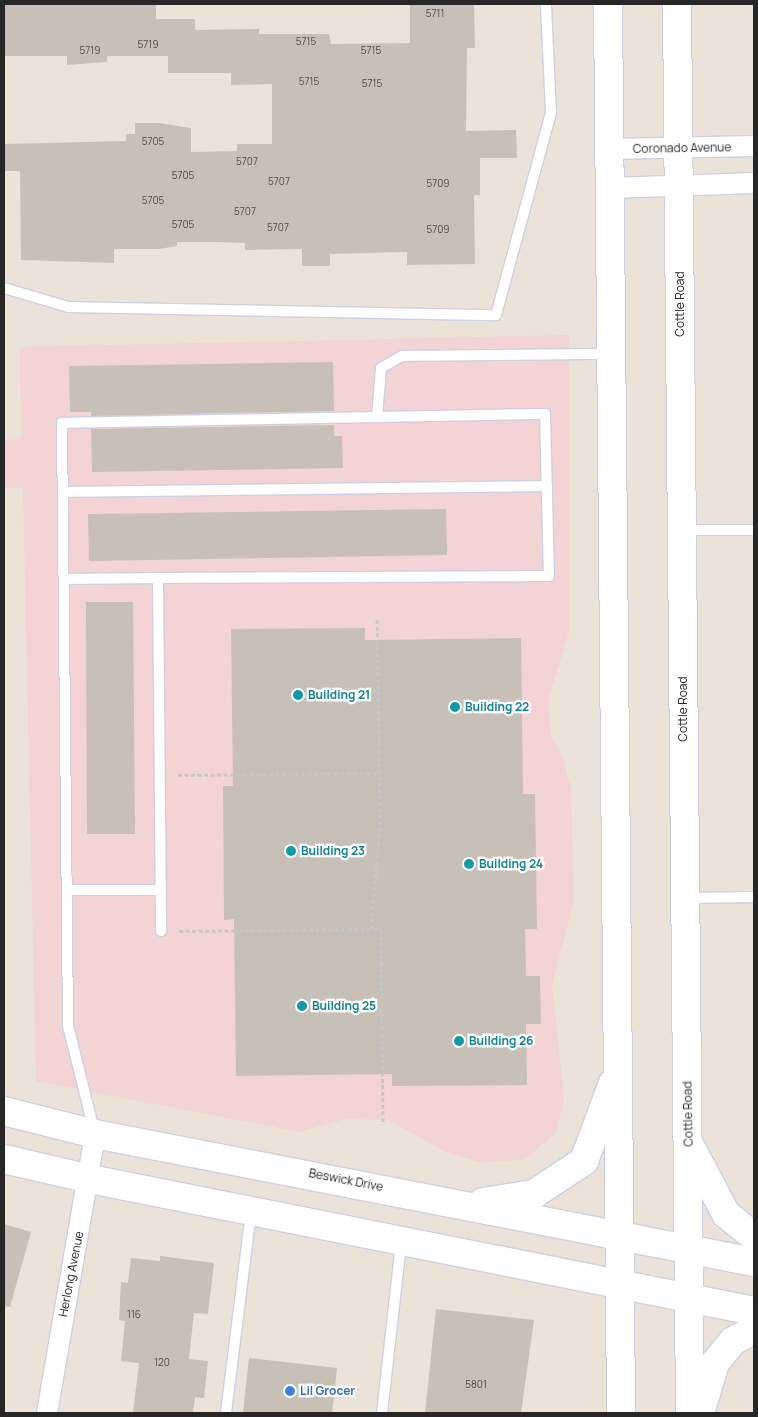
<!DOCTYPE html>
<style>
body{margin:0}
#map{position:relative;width:758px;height:1417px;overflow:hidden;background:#ebe3d7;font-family:Manrope,sans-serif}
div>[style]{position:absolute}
.medical>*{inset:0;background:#f4d3d4}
.building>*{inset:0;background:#c6c0b7}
.path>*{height:3px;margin-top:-1.5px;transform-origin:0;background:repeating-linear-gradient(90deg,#c7c7c7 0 4px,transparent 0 6.5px)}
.roads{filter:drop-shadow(1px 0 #ccd0e2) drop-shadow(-1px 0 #ccd0e2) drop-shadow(0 1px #ccd0e2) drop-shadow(0 -1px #ccd0e2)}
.lane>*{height:10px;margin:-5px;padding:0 5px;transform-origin:5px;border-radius:5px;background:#fff}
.street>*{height:20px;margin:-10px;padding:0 10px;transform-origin:10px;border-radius:10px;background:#fff}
.secondary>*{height:28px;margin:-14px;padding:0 14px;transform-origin:14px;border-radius:14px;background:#fff}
.dots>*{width:14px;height:14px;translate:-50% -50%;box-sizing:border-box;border:2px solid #fff;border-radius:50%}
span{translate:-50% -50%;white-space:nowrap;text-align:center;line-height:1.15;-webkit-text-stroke:4.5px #fff;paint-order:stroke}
.number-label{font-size:10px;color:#4f4d4b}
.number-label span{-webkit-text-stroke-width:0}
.street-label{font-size:12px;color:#272727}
.culture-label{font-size:12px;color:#0d838f;font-weight:700}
.left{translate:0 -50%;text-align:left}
.shop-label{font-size:12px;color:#366cbe;font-weight:700}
.frame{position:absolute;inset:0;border:5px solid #272727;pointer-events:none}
</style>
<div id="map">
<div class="medical">
<i style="clip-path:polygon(569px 335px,569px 632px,549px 697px,550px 734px,563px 758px,571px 790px,574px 901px,552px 985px,564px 1099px,556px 1133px,525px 1159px,482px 1163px,445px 1152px,389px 1120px,345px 1119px,300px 1132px,36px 1081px,23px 488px,4px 488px,4px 440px,21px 439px,20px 347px)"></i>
</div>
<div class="building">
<i style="clip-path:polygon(4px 4px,156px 4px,156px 19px,195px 19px,195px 30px,259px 29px,259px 34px,329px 34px,331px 44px,410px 43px,410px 4px,474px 4px,475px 48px,467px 48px,466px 131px,516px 130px,517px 158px,480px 158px,480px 195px,474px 195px,475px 264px,407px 265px,407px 252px,330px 254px,330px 266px,302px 266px,302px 249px,245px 250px,245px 243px,217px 242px,177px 242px,177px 246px,159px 249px,114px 249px,114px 263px,21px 260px,20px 171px,4px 171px,4px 144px,126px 141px,126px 134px,135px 134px,135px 123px,159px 123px,191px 128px,191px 152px,237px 151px,237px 144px,272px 144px,272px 84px,231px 85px,231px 73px,168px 73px,168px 56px,107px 56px,107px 62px,67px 65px,67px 56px,4px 56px)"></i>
<i style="clip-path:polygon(333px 362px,334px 411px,91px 416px,91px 412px,70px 412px,69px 366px)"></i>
<i style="clip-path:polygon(334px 425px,334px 436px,342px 436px,343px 468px,92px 472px,91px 429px)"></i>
<i style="clip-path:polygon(446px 509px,447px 555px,89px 561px,88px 514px)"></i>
<i style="clip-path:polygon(86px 602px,133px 602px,135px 834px,87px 834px)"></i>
<i style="clip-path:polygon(365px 628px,365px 640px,521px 638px,523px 794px,535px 794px,537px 929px,525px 929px,526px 976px,540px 976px,541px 1024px,526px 1024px,527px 1085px,392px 1086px,392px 1074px,236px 1076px,234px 919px,224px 920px,223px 786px,233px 786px,231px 629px)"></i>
<i style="clip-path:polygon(4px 1224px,31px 1232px,10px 1307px,4px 1306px)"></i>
<i style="clip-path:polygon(160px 1256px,214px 1263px,208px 1314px,194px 1313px,189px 1359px,208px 1361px,204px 1398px,195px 1397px,193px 1413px,133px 1413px,139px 1363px,121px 1361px,125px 1321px,119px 1320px,121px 1282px,128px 1283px,131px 1258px,160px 1261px)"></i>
<i style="clip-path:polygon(436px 1309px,534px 1320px,521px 1413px,425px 1413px)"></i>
<i style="clip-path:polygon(249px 1358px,337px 1368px,332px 1413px,243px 1413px)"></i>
</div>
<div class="path">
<i style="left:178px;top:775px;width:201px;rotate:-0.6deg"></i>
<i style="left:371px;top:929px;width:104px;rotate:-85.1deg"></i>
<i style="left:380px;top:825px;width:206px;rotate:-90.8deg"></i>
<i style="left:179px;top:931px;width:202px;rotate:-0.6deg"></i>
<i style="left:381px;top:929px;width:195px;rotate:89.4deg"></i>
</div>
<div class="roads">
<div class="lane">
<i style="left:4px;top:288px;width:67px;rotate:16.5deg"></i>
<i style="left:68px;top:307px;width:428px;rotate:1.1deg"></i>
<i style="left:496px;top:315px;width:210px;rotate:-74.8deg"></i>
<i style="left:551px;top:112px;width:108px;rotate:-92.7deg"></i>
<i style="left:377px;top:417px;width:49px;rotate:-85.3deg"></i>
<i style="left:381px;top:368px;width:24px;rotate:-30deg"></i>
<i style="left:402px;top:356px;width:207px;rotate:-0.6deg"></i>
<i style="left:63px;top:492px;width:484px;rotate:-0.7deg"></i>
<i style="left:683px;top:530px;width:71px"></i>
<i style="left:64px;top:579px;width:94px;rotate:-0.6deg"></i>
<i style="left:67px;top:890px;width:94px"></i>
<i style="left:685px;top:898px;width:69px;rotate:-0.8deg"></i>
<i style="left:94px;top:1130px;width:107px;rotate:-104deg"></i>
<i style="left:68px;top:1026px;width:603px;rotate:-90.57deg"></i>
<i style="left:62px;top:423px;width:483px;rotate:-1.1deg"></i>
<i style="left:545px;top:414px;width:162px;rotate:88.6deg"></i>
<i style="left:549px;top:576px;width:391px;rotate:179.7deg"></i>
<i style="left:158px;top:578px;width:353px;rotate:89.5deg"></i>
<i style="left:226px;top:1413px;width:203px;rotate:-82.9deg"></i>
<i style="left:382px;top:1413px;width:171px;rotate:-83.6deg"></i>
</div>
<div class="street">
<i style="left:610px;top:149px;width:144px;rotate:-1.2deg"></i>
<i style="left:610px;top:188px;width:144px;rotate:-2deg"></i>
<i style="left:47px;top:1413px;width:283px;rotate:-80.2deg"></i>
</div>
<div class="secondary">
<i style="left:608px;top:4px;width:1409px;rotate:89.47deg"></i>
<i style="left:677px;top:4px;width:1409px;rotate:89.47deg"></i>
<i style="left:4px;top:1111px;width:94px;rotate:14.2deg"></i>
<i style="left:95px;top:1134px;width:671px;rotate:10.99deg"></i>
<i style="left:689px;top:1144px;width:79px;rotate:62.1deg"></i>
<i style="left:726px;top:1214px;width:36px;rotate:39deg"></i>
<i style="left:4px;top:1159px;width:88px;rotate:13.1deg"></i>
<i style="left:90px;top:1179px;width:677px;rotate:11.24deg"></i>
<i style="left:483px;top:1202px;width:52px;rotate:-8.9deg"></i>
<i style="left:534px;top:1194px;width:60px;rotate:-33.4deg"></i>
<i style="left:584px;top:1161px;width:83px;rotate:-69.6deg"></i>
<i style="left:700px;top:1413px;width:52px;rotate:-73.3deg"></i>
<i style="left:715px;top:1363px;width:28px;rotate:-51deg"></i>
<i style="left:733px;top:1341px;width:24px;rotate:-28deg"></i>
</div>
</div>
<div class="dots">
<i style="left:298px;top:695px;background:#0f9aa8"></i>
<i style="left:455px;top:707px;background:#0f9aa8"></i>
<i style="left:291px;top:851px;background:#0f9aa8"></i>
<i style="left:469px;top:864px;background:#0f9aa8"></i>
<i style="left:302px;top:1006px;background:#0f9aa8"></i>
<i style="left:459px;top:1041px;background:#0f9aa8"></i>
<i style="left:290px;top:1391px;background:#3f7fe0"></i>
</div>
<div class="number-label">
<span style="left:435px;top:14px">5711</span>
<span style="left:306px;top:42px">5715</span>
<span style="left:148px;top:45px">5719</span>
<span style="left:90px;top:51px">5719</span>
<span style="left:371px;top:51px">5715</span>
<span style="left:309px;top:82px">5715</span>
<span style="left:372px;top:84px">5715</span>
<span style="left:153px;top:142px">5705</span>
<span style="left:247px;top:162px">5707</span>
<span style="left:183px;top:176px">5705</span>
<span style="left:279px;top:182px">5707</span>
<span style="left:438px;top:184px">5709</span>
<span style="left:153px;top:201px">5705</span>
<span style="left:245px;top:212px">5707</span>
<span style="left:183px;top:225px">5705</span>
<span style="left:278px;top:228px">5707</span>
<span style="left:438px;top:230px">5709</span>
<span style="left:134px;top:1315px">116</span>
<span style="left:162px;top:1363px">120</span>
<span style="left:476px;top:1385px">5801</span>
</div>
<div class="street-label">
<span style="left:682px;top:148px;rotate:-1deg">Coronado Avenue</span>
<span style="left:680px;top:304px;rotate:-90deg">Cottle Road</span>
<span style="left:683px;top:709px;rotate:-90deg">Cottle Road</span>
<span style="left:688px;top:1114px;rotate:-91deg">Cottle Road</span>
<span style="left:346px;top:1180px;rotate:11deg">Beswick Drive</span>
<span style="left:71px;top:1274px;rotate:-79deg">Herlong Avenue</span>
</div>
<div class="culture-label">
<span class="left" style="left:308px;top:695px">Building 21</span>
<span class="left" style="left:465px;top:707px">Building 22</span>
<span class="left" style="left:301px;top:851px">Building 23</span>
<span class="left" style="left:479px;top:864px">Building 24</span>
<span class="left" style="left:312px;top:1006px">Building 25</span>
<span class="left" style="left:469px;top:1041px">Building 26</span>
</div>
<div class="shop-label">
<span class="left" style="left:300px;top:1391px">Lil Grocer</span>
</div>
<div class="frame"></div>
</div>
